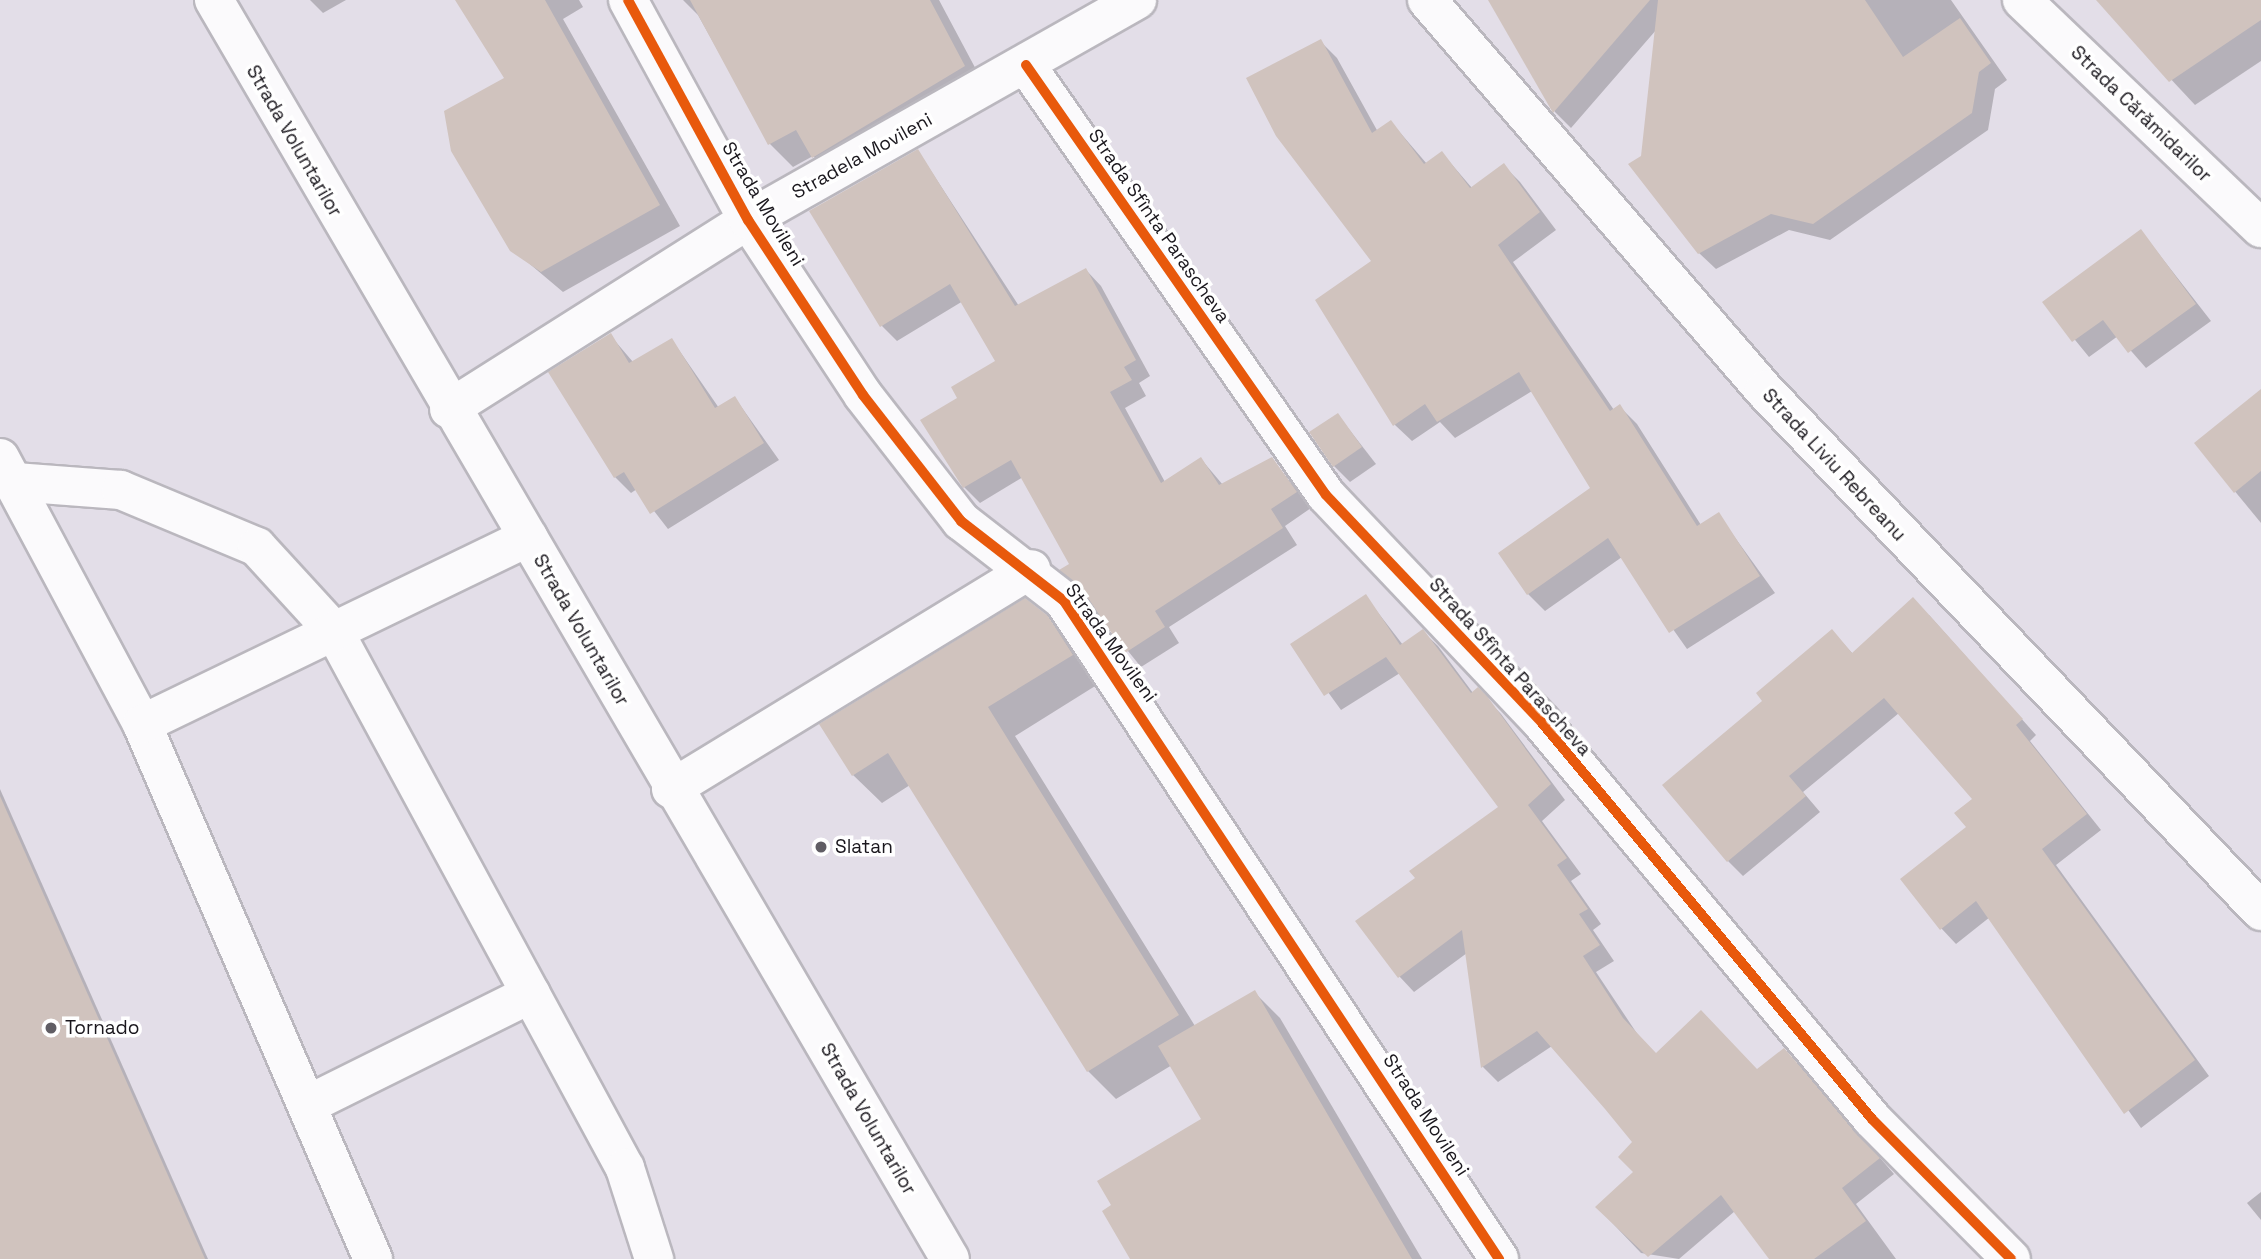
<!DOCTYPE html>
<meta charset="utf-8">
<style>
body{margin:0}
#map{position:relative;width:2261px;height:1259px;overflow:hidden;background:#e3dee8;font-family:"Space Grotesk",sans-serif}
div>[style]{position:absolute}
.shadow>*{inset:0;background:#0003}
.building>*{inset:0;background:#d0c3be}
.roads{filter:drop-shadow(2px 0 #bab7be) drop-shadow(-2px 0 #bab7be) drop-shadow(0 2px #bab7be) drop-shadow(0 -2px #bab7be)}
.minor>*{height:38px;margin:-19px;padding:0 19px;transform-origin:19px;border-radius:19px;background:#fbfafc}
.major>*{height:38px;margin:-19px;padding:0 19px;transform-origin:19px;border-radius:19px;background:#fbfafc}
.cycleway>*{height:10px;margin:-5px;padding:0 5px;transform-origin:5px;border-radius:5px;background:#e8590c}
.dots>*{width:19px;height:19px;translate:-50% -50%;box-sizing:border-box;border:4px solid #fff;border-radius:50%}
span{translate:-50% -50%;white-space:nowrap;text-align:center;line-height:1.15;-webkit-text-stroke:7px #fff;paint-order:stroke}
.street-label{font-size:19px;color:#1a171d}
.poi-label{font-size:19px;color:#1a171d}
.left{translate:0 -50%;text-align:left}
</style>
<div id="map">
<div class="shadow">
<i style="clip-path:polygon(310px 0,346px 0,323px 13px)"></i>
<i style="clip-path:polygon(457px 0,579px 0,583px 7px,563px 19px,680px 226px,563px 292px,512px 249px,507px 78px)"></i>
<i style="clip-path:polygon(683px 0,939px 0,987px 90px,837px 180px,813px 156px,793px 167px,770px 144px,698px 15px)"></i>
<i style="clip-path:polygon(1501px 0,1951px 0,2007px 80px,1995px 89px,1988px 130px,1830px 240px,1789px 230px,1716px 269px,1699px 253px,1642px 157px,1657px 29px,1571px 128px,1555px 112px,1494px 5px)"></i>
<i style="clip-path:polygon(2097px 0,2261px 0,2261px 61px,2195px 105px)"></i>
<i style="clip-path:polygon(1320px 41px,1337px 58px,1378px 132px,1391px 122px,1427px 164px,1442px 153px,1472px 188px,1503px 165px,1520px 182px,1556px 230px,1513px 262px,1614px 410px,1620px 407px,1637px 424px,1701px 525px,1718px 514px,1775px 593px,1687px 649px,1622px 557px,1545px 611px,1528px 594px,1500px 554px,1592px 489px,1532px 391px,1455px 438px,1440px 422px,1412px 441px,1395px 425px,1374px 262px)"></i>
<i style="clip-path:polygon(918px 151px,1019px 306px,1086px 270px,1101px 286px,1150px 376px,1139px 383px,1146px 396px,1125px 408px,1165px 482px,1201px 459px,1223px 485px,1272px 459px,1311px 508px,1285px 526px,1297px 545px,1169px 627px,1179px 643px,1141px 667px,1062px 570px,1071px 565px,1023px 477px,980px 503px,964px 487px,959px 399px,997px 361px,963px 301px,897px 341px,882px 326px)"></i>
<i style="clip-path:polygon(2141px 231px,2211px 321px,2146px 368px,2118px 336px,2089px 357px,2044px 302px)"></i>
<i style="clip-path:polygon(610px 335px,633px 362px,672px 340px,719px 408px,735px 398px,779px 460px,668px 529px,637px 489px,631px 493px,615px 477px)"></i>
<i style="clip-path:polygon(2261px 392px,2261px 523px,2196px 444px)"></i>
<i style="clip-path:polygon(1338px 415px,1376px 464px,1350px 482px,1334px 466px)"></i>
<i style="clip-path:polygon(1366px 597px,1403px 645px,1422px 631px,1438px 646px,1473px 693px,1478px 690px,1501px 714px,1565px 800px,1542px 821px,1581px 874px,1571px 881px,1601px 924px,1593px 930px,1614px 961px,1596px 972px,1638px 1035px,1656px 1055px,1758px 1071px,1799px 1065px,1894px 1174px,1856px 1204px,1896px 1259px,1771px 1259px,1735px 1211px,1679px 1259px,1641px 1253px,1597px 1207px,1635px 1173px,1635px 1142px,1552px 1046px,1498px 1082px,1483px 1067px,1467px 953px,1414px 992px,1399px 976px,1417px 878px,1500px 807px,1400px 673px,1341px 710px,1293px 644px)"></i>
<i style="clip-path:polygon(1929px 615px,2036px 735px,2030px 741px,2101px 830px,2056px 865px,2209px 1076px,2141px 1128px,1990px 917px,1956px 944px,1941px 928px,1975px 800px,1899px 713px,1803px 792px,1820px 812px,1743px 876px,1728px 861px,1764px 701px,1832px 631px,1853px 654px)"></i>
<i style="clip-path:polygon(1047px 617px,1100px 683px,1015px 736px,1195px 1026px,1254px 992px,1280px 1018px,1422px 1259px,1132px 1259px,1204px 1120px,1172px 1065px,1116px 1099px,1088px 1071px,910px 785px,882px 803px,853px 775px)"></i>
<i style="clip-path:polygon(0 789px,208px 1259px,0 1259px)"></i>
<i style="clip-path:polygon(2261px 1192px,2261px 1220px,2247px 1203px)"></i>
</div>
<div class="building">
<i style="clip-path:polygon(455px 0,545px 0,660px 205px,541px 272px,510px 251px,451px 151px,444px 111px,504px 78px)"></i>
<i style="clip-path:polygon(690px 0,930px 0,965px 66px,812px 158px,796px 130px,768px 145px)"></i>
<i style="clip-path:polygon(1488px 0,1650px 0,1553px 113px)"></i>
<i style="clip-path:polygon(1658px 0,1865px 0,1903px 57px,1960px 18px,1991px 63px,1979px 72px,1972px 113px,1813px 224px,1771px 214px,1698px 254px,1628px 164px,1641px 156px)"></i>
<i style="clip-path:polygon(2096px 0,2261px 0,2261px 20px,2169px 82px)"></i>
<i style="clip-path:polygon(1321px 39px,1372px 133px,1391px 120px,1424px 164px,1442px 151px,1470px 188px,1504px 163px,1540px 212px,1498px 245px,1610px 411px,1620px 404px,1697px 526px,1719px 512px,1760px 576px,1669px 633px,1608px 538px,1527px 595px,1498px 553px,1590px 488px,1519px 372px,1437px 422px,1425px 404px,1393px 426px,1315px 300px,1371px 261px,1276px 136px,1246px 78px)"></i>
<i style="clip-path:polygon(918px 149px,1015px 306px,1086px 268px,1136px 360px,1124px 367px,1132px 380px,1110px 392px,1161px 483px,1201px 457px,1219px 485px,1272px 457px,1297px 492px,1271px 509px,1283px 528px,1155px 611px,1165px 627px,1125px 653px,1082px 589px,1059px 570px,1069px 564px,1011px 460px,963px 488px,920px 420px,957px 398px,951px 387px,995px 361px,950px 284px,880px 327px,809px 211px)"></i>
<i style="clip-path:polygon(2141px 229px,2196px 304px,2128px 353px,2103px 320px,2072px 342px,2042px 302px)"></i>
<i style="clip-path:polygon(611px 333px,629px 363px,672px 338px,715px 408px,735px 396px,764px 443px,650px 514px,624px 472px,614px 478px,548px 372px)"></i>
<i style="clip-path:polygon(2261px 389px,2261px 471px,2234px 493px,2194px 443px)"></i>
<i style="clip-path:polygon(1338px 413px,1362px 447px,1333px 467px,1309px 432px)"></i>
<i style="clip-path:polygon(1366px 594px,1400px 645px,1423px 629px,1471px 693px,1478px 687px,1487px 696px,1551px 784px,1528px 805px,1567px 858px,1557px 865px,1588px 909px,1579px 914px,1600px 945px,1583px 956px,1623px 1018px,1656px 1053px,1701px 1010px,1757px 1069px,1784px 1048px,1880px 1158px,1842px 1188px,1866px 1221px,1814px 1259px,1769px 1259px,1721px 1195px,1648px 1257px,1595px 1207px,1633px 1172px,1618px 1157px,1632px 1142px,1605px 1109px,1537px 1031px,1481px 1068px,1462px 930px,1398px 978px,1355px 921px,1415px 878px,1409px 871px,1498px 807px,1386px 657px,1324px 696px,1290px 644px)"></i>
<i style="clip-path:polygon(1913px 597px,2023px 719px,2016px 725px,2087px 814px,2042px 849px,2195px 1060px,2124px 1114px,1976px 901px,1940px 930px,1900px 879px,1966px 827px,1954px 813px,1972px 799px,1884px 698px,1789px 776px,1806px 796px,1727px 862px,1662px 785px,1762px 701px,1756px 693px,1832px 629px,1852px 653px)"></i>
<i style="clip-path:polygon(1025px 598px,1048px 616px,1073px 655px,988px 707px,1179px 1015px,1087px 1072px,888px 753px,852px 776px,819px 724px)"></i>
<i style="clip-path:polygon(0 796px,205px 1259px,0 1259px)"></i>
<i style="clip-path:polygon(1255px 990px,1412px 1259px,1130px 1259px,1102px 1211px,1111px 1205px,1097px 1181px,1201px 1119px,1158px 1046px)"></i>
</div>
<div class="roads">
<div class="minor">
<i style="left:628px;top:0;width:251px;rotate:61.4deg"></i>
<i style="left:748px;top:220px;width:209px;rotate:56.7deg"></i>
<i style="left:863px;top:395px;width:160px;rotate:52.1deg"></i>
<i style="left:961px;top:521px;width:130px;rotate:37.8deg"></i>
<i style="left:1064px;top:601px;width:789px;rotate:56.53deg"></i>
<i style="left:1427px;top:0;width:515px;rotate:49.17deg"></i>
<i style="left:1764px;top:390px;width:720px;rotate:46.35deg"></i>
<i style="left:2022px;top:0;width:330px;rotate:43.7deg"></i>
<i style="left:1026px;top:65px;width:524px;rotate:55.1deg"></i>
<i style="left:1326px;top:495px;width:314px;rotate:46.5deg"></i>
<i style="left:1542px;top:723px;width:515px;rotate:50.19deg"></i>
<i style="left:1872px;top:1119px;width:197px;rotate:45.2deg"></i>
<i style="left:449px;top:409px;width:354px;rotate:-32.3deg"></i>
<i style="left:748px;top:220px;width:447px;rotate:-29.5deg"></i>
<i style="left:0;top:458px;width:302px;rotate:61.9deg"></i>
<i style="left:142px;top:724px;width:583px;rotate:66.65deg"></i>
<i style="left:15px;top:482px;width:106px;rotate:4.3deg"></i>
<i style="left:121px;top:490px;width:147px;rotate:22.7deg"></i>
<i style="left:257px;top:547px;width:114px;rotate:47.5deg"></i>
<i style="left:334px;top:631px;width:611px;rotate:61.55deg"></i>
<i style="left:625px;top:1168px;width:96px;rotate:72.3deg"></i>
<i style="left:142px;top:724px;width:429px;rotate:-25.8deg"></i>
<i style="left:671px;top:789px;width:422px;rotate:-31.4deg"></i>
<i style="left:307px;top:1105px;width:250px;rotate:-26.4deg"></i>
</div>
<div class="major">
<i style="left:214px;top:0;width:1458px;rotate:59.69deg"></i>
</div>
</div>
<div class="cycleway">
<i style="left:628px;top:0;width:251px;rotate:61.4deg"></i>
<i style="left:748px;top:220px;width:209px;rotate:56.7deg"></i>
<i style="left:863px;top:395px;width:160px;rotate:52.1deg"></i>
<i style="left:961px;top:521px;width:130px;rotate:37.8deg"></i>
<i style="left:1064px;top:601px;width:789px;rotate:56.53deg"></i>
<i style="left:1026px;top:65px;width:524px;rotate:55.1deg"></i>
<i style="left:1326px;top:495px;width:314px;rotate:46.5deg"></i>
<i style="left:1542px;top:723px;width:515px;rotate:50.19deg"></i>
<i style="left:1872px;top:1119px;width:197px;rotate:45.2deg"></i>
</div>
<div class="dots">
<i style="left:821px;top:847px;background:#605d64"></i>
<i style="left:51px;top:1028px;background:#605d64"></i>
</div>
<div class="street-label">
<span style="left:2141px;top:114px;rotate:44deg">Strada Cărămidarilor</span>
<span style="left:294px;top:141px;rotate:60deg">Strada Voluntarilor</span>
<span style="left:862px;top:156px;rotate:-29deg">Stradela Movileni</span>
<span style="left:763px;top:204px;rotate:59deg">Strada Movileni</span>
<span style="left:1159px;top:226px;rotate:55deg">Strada Sfînta Parascheva</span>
<span style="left:1834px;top:465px;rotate:47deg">Strada Liviu Rebreanu</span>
<span style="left:581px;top:630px;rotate:60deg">Strada Voluntarilor</span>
<span style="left:1111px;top:643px;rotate:54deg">Strada Movileni</span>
<span style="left:1510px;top:667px;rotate:48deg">Strada Sfînta Parascheva</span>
<span style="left:1426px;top:1115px;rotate:57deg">Strada Movileni</span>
<span style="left:868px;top:1119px;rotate:60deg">Strada Voluntarilor</span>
</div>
<div class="poi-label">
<span class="left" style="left:835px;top:847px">Slatan</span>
<span class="left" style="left:65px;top:1028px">Tornado</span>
</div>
</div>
